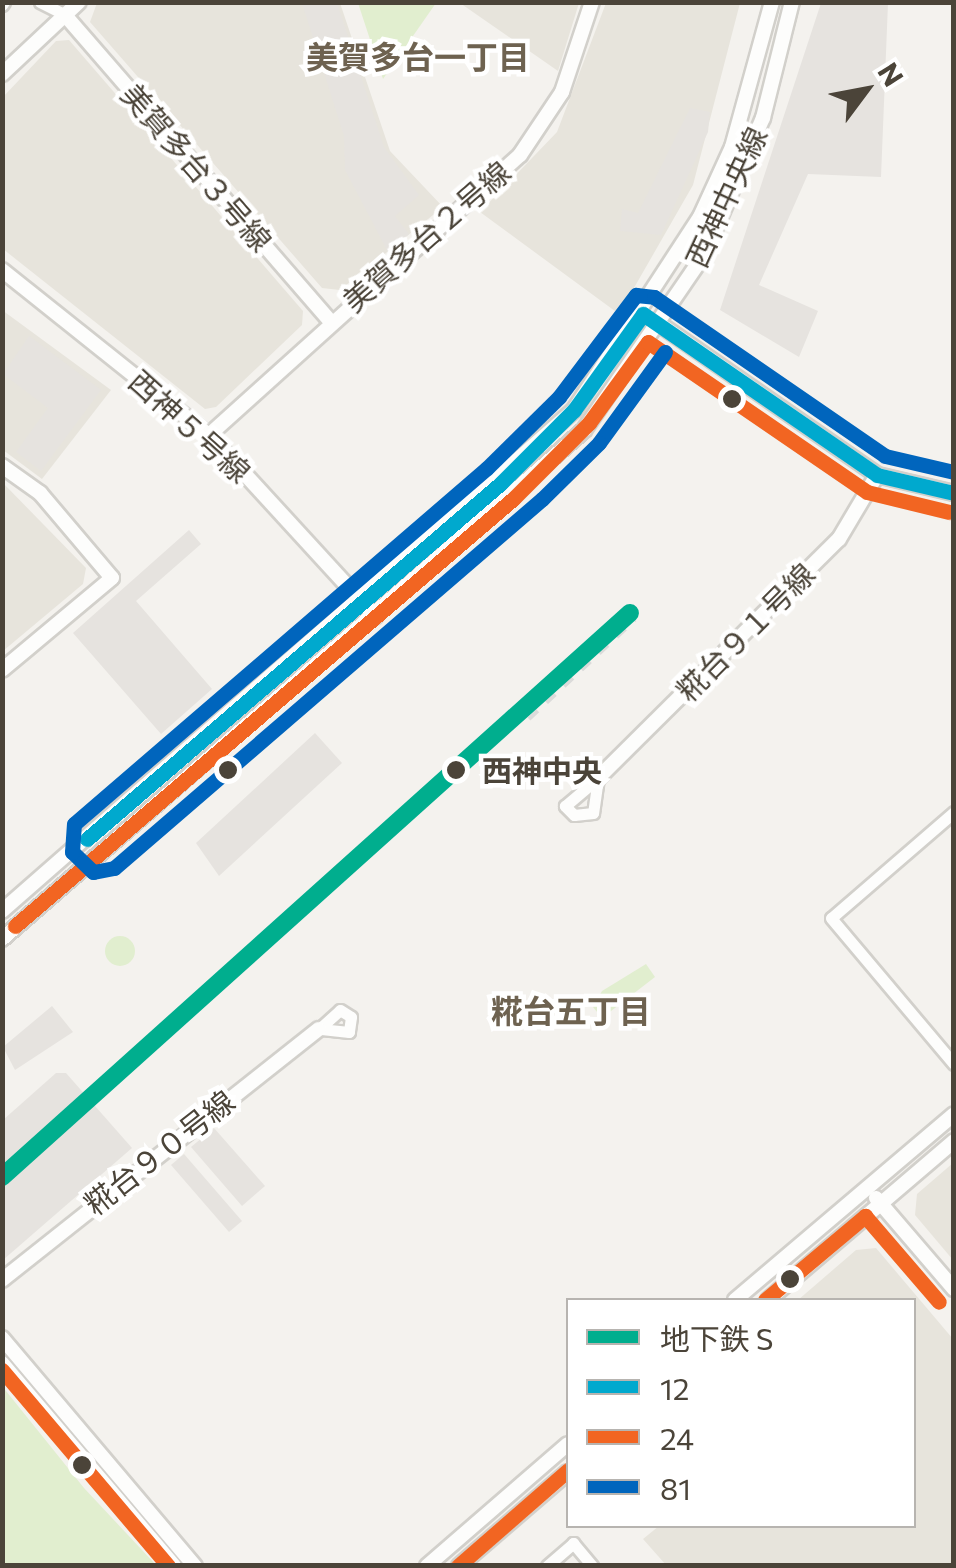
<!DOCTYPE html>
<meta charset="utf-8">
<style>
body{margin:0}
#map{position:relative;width:956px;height:1568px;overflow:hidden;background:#f4f2ee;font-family:Commissioner,"Noto Sans JP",sans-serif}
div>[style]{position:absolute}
.residential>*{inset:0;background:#e7e4dc}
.green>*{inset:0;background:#e1eecf}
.round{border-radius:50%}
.parking>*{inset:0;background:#e6e3df}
.roads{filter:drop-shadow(2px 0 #d2d0cb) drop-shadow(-2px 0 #d2d0cb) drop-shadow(0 2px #d2d0cb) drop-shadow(0 -2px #d2d0cb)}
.minor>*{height:11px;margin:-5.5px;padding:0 5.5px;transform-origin:5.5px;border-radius:5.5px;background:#fdfdfc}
.tertiary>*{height:14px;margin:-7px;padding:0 7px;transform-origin:7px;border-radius:7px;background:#fdfdfc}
.rail>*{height:4px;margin-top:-2px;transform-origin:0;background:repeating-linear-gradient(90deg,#dbdbda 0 12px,transparent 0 24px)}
.bus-1>*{height:15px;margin:-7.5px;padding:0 7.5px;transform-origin:7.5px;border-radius:7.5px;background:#00a9ce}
.bus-2>*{height:15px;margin:-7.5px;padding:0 7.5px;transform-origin:7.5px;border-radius:7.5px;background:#f26522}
.bus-3>*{height:15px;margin:-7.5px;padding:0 7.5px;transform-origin:7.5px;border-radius:7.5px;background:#0065bd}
.metro-1>*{height:18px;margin:-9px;padding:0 9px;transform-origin:9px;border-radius:9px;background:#00ae8e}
.dots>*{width:28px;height:28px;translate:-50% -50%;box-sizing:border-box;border:5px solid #fff;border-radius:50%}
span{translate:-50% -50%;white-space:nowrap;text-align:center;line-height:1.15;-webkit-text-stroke:9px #fff;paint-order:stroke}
.street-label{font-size:30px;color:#4b4439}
.stop-label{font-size:30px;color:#4b4439;font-weight:700}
.left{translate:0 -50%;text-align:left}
.neighbourhood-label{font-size:32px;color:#6e6250;font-weight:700}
.frame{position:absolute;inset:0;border:5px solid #4b4439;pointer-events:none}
.legend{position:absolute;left:566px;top:1298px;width:350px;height:230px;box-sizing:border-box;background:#fff;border:2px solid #b7b4b0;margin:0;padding:12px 18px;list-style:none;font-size:30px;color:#4b4439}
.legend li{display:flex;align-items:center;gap:20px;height:50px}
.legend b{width:50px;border:2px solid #b7b4b0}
.north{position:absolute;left:816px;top:40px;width:100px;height:100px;-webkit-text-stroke:8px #fff;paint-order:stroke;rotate:58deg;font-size:28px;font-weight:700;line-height:40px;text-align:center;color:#4b4439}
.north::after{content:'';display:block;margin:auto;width:35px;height:45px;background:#4b4439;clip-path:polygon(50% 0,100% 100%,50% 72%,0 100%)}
</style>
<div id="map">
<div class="residential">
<i style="clip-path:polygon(97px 3px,340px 3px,390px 151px,443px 207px,340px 290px,322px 288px,90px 22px)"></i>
<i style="clip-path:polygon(460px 3px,579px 3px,558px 71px)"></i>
<i style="clip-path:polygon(606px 3px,740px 3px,693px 185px,619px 314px,480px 212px,557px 132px)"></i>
<i style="clip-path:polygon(69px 40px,303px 311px,302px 325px,216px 407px,205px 409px,3px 249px,3px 97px,56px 41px)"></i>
<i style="clip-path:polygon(2px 310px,111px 390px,42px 479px,3px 450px)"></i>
<i style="clip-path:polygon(3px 483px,86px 568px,83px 584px,3px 651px)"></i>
<i style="clip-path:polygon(953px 1163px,953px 1260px,915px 1215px,917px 1194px)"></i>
<i style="clip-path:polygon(876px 1248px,953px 1339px,953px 1565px,666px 1565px,643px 1539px,659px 1526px,914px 1526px,914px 1300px,798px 1300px,856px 1250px)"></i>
</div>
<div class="green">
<i style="clip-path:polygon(358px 3px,436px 3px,383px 79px)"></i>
<i class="round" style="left:105px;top:936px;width:30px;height:30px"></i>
<i style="clip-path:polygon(646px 964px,655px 977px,602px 1018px,593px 1007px,602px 991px)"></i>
<i style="clip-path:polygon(2px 1386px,84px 1488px,156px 1565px,3px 1565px)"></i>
</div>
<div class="parking">
<i style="clip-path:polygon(302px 3px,337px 3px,384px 147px,419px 195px,395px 216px,409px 234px,388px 252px,345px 170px,344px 136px)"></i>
<i style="clip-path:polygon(821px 3px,888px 3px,881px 177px,808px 174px,759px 285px,818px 311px,799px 357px,720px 310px)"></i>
<i style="clip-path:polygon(690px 108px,710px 112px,708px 132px,661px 235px,620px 231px,622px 209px,638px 213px)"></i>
<i style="clip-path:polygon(29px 336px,101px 390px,41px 471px,16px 452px,48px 408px,3px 374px)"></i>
<i style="clip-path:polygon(189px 530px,201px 544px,136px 601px,212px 689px,161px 734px,73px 633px)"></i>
<i style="clip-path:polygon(315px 733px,342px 763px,219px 876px,196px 843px)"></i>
<i style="clip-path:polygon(52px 1006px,73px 1032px,15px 1070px,3px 1047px)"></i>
<i style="clip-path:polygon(56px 1073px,66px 1073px,132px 1148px,3px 1260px,3px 1120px)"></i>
<i style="clip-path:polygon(214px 1128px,265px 1186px,242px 1206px,191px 1147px)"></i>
<i style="clip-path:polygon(184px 1154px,242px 1221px,229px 1232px,171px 1165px)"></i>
</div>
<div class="roads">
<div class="minor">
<i style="left:40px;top:2px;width:28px;rotate:27deg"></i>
<i style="left:2px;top:5px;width:4px;rotate:-56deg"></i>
<i style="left:598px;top:778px;width:35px;rotate:98deg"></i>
<i style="left:593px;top:813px;width:19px;rotate:174deg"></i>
<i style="left:574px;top:815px;width:13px;rotate:-135deg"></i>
<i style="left:565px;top:806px;width:43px;rotate:-40.3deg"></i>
<i style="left:954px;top:812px;width:162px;rotate:139.2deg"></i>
<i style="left:831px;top:918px;width:191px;rotate:49.9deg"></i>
<i style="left:340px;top:1010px;width:13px;rotate:32deg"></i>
<i style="left:351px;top:1017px;width:15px;rotate:98deg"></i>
<i style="left:349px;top:1032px;width:30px;rotate:-174deg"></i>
<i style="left:319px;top:1029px;width:28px;rotate:-42deg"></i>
<i style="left:547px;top:1566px;width:35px;rotate:-41deg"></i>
<i style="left:573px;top:1543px;width:30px;rotate:50deg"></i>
</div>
<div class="tertiary">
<i style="left:65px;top:15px;width:402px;rotate:49.1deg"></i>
<i style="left:2px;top:74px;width:105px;rotate:-43.1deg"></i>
<i style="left:2px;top:270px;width:265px;rotate:38.6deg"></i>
<i style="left:209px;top:435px;width:246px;rotate:47.5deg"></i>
<i style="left:655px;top:321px;width:270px;rotate:34.7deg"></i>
<i style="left:877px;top:475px;width:79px;rotate:13.2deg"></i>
<i style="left:209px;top:435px;width:418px;rotate:-42deg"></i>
<i style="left:520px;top:155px;width:76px;rotate:-56.3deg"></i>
<i style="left:562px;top:92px;width:95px;rotate:-71.6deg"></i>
<i style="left:2px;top:466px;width:47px;rotate:35.4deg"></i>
<i style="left:40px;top:493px;width:111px;rotate:49.7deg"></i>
<i style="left:112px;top:578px;width:143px;rotate:140.1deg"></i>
<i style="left:598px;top:778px;width:339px;rotate:-44.8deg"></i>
<i style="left:839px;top:539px;width:74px;rotate:-59.3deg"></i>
<i style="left:2px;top:911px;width:760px;rotate:-41.21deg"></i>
<i style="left:574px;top:410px;width:230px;rotate:-56.9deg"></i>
<i style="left:700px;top:217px;width:77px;rotate:-65.4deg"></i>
<i style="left:732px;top:147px;width:150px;rotate:-74.6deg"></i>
<i style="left:2px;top:939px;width:773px;rotate:-41.17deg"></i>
<i style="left:584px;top:430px;width:214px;rotate:-55.6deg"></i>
<i style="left:705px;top:253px;width:147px;rotate:-66.8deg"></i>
<i style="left:763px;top:118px;width:120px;rotate:-76deg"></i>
<i style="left:876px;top:1198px;width:120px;rotate:49.4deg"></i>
<i style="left:2px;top:1280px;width:404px;rotate:-38.4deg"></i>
<i style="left:735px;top:1300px;width:287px;rotate:-40.3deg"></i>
<i style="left:768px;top:1300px;width:245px;rotate:-40.5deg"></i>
<i style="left:2px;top:1338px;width:299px;rotate:49.8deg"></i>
<i style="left:2px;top:1363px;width:266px;rotate:49.7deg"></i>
<i style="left:427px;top:1566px;width:186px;rotate:-40.9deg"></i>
<i style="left:459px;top:1566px;width:144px;rotate:-40.8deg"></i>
</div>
</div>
<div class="rail">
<i style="left:529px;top:719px;width:145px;rotate:-43deg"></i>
</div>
<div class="bus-1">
<i style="left:643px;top:314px;width:284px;rotate:34.5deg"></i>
<i style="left:877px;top:475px;width:79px;rotate:13.2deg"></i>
<i style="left:87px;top:839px;width:546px;rotate:-40.69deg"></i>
<i style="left:501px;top:483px;width:103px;rotate:-45deg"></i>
<i style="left:574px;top:410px;width:118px;rotate:-54.3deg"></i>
</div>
<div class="bus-2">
<i style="left:15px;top:926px;width:657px;rotate:-40.62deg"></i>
<i style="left:514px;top:498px;width:106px;rotate:-45deg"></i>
<i style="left:589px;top:423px;width:100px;rotate:-53.9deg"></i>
<i style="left:648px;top:342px;width:265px;rotate:34.4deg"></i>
<i style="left:867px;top:492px;width:84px;rotate:13.7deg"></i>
<i style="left:765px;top:1300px;width:131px;rotate:-40deg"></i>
<i style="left:865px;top:1216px;width:113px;rotate:49.3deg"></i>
<i style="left:2px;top:1370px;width:257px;rotate:49.7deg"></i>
<i style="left:458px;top:1566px;width:146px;rotate:-41.1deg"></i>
</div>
<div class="bus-3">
<i style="left:665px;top:352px;width:112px;rotate:126deg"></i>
<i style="left:599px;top:443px;width:80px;rotate:135.5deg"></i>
<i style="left:542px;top:499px;width:565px;rotate:139.23deg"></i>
<i style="left:114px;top:868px;width:21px;rotate:169deg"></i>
<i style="left:93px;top:872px;width:29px;rotate:-136deg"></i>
<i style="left:72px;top:852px;width:28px;rotate:-86deg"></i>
<i style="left:74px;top:824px;width:545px;rotate:-40.76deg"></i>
<i style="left:487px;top:468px;width:101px;rotate:-44.6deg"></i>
<i style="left:559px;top:397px;width:128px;rotate:-53deg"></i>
<i style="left:636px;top:295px;width:18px;rotate:6deg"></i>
<i style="left:654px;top:297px;width:280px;rotate:34.5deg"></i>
<i style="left:885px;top:456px;width:71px;rotate:13.1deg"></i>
</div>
<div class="metro-1">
<i style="left:2px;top:1177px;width:844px;rotate:-41.93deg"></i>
</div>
<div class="dots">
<i style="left:732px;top:399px;background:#4b4439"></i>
<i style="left:228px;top:770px;background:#4b4439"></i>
<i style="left:456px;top:770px;background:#4b4439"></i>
<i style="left:790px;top:1279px;background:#4b4439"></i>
<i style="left:82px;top:1465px;background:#4b4439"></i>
</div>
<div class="street-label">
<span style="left:197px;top:167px;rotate:49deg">美賀多台３号線</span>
<span style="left:726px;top:197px;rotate:-65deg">西神中央線</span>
<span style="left:426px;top:236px;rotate:-41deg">美賀多台２号線</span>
<span style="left:190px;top:426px;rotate:42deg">西神５号線</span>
<span style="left:745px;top:632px;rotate:-45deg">糀台９１号線</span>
<span style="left:159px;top:1152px;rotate:-38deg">糀台９０号線</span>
</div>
<div class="stop-label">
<span class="left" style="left:482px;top:770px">西神中央</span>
</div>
<div class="neighbourhood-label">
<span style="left:418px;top:56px">美賀多台一丁目</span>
<span style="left:571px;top:1010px">糀台五丁目</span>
</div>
<div class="frame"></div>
<ul class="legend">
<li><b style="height:12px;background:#00ae8e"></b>地下鉄 S</li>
<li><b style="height:12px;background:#00a9ce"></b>12</li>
<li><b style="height:12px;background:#f26522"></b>24</li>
<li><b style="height:12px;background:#0065bd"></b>81</li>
</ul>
<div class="north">N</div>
</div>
